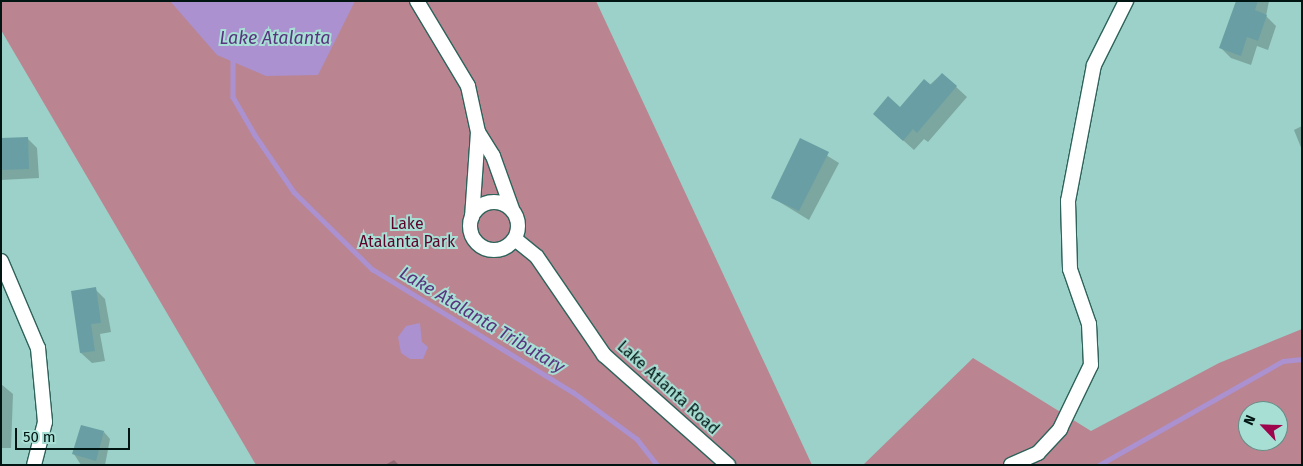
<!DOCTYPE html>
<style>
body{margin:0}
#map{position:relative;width:1303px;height:466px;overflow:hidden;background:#9bd1c8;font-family:"Fira Sans",sans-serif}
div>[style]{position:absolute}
.green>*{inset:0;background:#ba8491}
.water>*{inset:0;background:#ab91cf}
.shadow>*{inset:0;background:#0003}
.stream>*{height:4.5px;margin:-2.25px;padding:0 2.25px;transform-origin:2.25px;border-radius:2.25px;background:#ab91cf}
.building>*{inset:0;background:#699fa4}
.roads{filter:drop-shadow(1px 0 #2e635b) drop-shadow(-1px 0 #2e635b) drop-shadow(0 1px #2e635b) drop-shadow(0 -1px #2e635b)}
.minor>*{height:14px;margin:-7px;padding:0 7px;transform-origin:7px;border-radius:7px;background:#fff}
.minor>.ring{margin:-7px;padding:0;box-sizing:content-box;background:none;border:14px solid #fff;border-radius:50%}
span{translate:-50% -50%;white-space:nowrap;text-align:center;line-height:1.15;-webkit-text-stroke:4px #a8dfd5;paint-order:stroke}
.park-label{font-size:16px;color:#5e042b}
.street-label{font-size:16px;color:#011512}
.water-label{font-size:18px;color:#58357e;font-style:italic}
.frame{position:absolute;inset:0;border:2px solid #011512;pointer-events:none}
.north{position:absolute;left:1238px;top:401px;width:50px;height:50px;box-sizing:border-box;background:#a8dfd5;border:1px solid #658e87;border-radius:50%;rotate:294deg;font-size:14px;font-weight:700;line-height:20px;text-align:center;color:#011512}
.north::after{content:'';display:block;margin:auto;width:18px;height:22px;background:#9e054c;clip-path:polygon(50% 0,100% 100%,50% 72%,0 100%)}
.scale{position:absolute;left:15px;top:428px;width:115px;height:22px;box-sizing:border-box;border:2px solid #011512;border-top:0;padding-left:6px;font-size:15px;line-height:18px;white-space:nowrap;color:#011512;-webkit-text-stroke:4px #a8dfd5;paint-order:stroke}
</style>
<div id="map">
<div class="green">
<i style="clip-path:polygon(1px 1px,596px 1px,812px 465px,256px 465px,1px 30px)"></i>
<i style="clip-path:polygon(evenodd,1302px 329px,1302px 465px,863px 465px,973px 358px,1091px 431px,1219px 363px,1302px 329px,1248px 411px,1278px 411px,1278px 441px,1248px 441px,1248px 411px)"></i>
</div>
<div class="water">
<i style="clip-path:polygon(170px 1px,355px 1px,318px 75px,266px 76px,217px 55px)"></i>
<i style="clip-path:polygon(420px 323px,422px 342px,428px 347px,423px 359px,410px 359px,401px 353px,398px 337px,406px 326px)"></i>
</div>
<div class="shadow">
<i style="clip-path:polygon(1237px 1px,1269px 1px,1266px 16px,1276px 26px,1268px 50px,1257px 46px,1251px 65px,1231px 58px,1221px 48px)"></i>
<i style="clip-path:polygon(942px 74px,967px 97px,928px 142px,924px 139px,914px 150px,885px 124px)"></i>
<i style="clip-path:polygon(1302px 126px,1302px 150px,1294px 130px)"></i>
<i style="clip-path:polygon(27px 138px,37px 148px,39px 178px,1px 180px,1px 139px)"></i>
<i style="clip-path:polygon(800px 139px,839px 163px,809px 220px,773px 198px)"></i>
<i style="clip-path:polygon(95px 289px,105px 299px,111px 332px,100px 334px,105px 361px,92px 363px,81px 353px)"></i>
<i style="clip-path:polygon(1px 384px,13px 394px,11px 448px,1px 448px)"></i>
<i style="clip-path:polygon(104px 432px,110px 439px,105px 465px,81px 465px,74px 454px)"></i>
<i style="clip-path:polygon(394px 460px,399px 465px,385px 465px)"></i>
</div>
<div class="stream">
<i style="left:233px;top:57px;width:40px;rotate:90deg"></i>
<i style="left:233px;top:97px;width:44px;rotate:59.9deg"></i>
<i style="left:255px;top:135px;width:69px;rotate:55.6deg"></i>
<i style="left:294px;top:192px;width:110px;rotate:44.6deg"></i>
<i style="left:372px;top:269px;width:236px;rotate:31.5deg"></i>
<i style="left:573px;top:392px;width:79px;rotate:36.3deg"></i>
<i style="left:637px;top:439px;width:33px;rotate:52deg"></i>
<i style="left:1099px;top:465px;width:211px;rotate:-29.5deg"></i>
<i style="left:1283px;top:361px;width:19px;rotate:-6deg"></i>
</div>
<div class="building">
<i style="clip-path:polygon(1236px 1px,1258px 1px,1255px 10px,1267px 15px,1258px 41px,1247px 37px,1241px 56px,1219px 48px)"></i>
<i style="clip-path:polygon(942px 73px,957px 86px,917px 133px,913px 129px,903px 141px,873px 114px,888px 96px,900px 107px,924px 79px,931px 85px)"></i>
<i style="clip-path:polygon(28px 137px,29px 169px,1px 170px,1px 138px)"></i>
<i style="clip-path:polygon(800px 138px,829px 152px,799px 211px,771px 198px)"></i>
<i style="clip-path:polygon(96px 287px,101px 323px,91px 324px,95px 351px,80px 353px,71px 291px)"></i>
<i style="clip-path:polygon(81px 425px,104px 431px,96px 461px,72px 454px)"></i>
</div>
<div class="roads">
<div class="minor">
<i style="left:417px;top:1px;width:99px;rotate:59deg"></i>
<i style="left:468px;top:86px;width:47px;rotate:77.7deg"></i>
<i style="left:478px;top:132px;width:85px;rotate:94deg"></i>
<i style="left:478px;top:132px;width:28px;rotate:58deg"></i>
<i style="left:493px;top:156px;width:56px;rotate:70.3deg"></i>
<i class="ring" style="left:470px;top:202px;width:34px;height:34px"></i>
<i style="left:515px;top:239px;width:28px;rotate:39deg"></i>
<i style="left:537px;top:257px;width:119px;rotate:55.6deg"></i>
<i style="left:604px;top:355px;width:166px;rotate:41.6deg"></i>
<i style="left:1px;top:261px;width:95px;rotate:67deg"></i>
<i style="left:38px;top:348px;width:74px;rotate:84.6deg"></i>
<i style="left:45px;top:422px;width:44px;rotate:104.3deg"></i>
<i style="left:1011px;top:465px;width:30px;rotate:-24deg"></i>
<i style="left:1038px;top:453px;width:33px;rotate:-47deg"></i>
<i style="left:1060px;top:429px;width:71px;rotate:-64.2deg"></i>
<i style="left:1091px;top:365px;width:41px;rotate:-92.8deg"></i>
<i style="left:1089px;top:324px;width:58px;rotate:-109.1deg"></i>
<i style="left:1070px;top:269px;width:68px;rotate:-91.7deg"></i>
<i style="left:1068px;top:201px;width:138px;rotate:-79.2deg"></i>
<i style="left:1094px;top:65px;width:72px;rotate:-63.4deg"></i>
</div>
</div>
<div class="park-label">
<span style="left:407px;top:233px">Lake<br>Atalanta Park</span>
</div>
<div class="street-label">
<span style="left:668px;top:388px;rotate:42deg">Lake Atlanta Road</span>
</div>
<div class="water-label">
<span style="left:275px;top:38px">Lake Atalanta</span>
<span style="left:482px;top:320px;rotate:31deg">Lake Atalanta Tributary</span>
</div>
<div class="frame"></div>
<div class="north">N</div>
<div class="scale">50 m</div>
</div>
